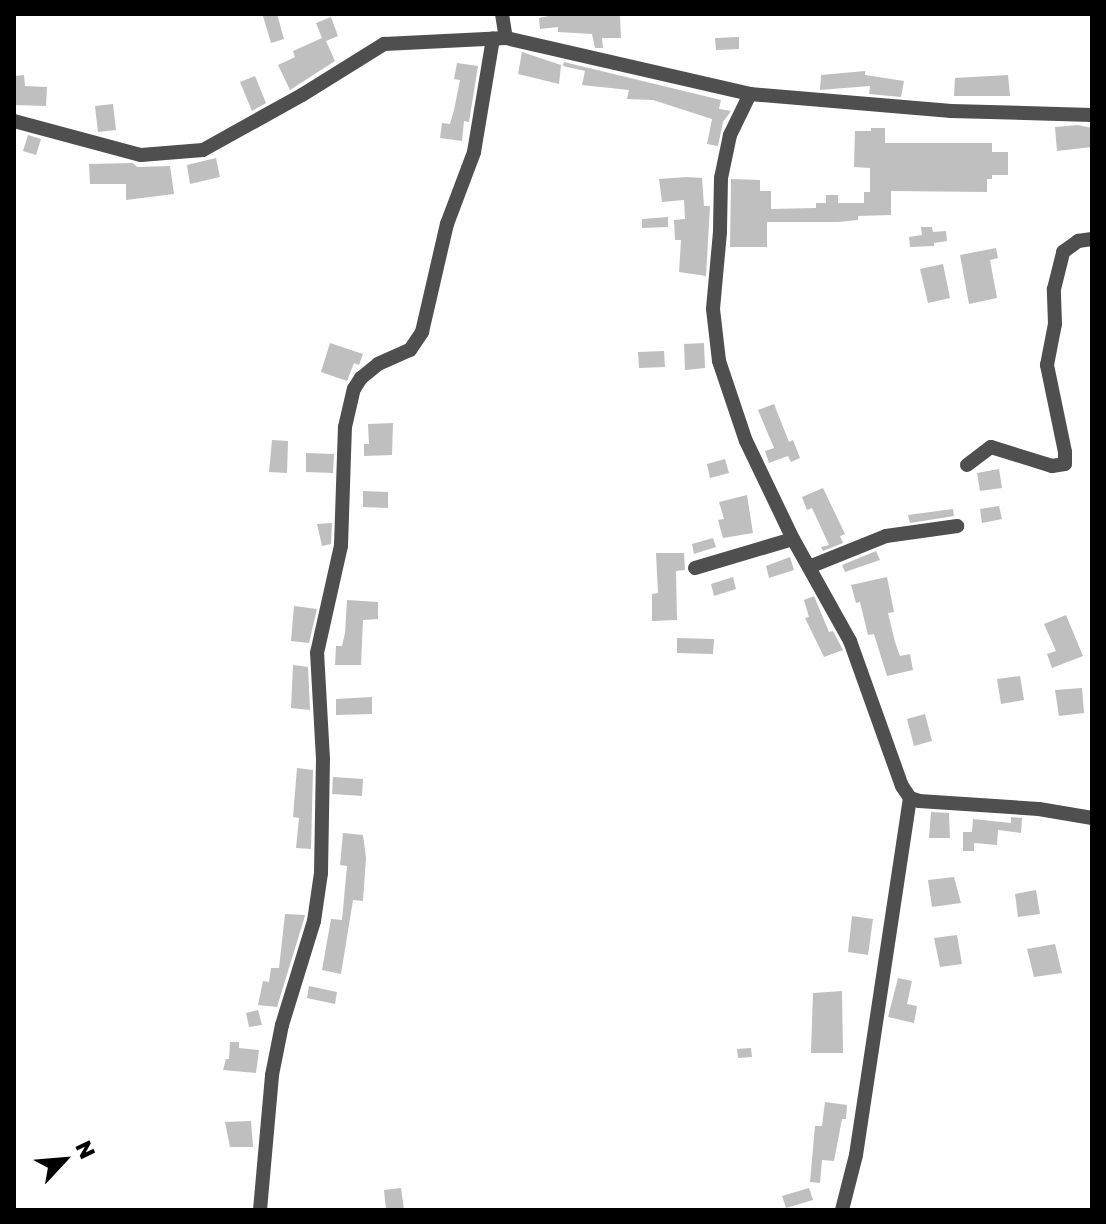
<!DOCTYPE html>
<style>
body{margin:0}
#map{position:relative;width:1106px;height:1224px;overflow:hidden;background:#fff;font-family:"Golos Text",sans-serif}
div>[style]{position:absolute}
.building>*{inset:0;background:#bfbfbf}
.minor>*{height:14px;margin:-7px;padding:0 7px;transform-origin:7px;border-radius:7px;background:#4f4f4f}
span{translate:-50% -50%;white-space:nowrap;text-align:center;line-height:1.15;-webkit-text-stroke:6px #fff;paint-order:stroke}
.frame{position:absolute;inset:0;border:16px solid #000;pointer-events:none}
.north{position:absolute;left:24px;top:1120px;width:80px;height:80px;-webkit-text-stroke:6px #fff;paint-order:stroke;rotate:64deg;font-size:22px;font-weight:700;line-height:32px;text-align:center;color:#000}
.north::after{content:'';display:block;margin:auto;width:28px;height:36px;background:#000;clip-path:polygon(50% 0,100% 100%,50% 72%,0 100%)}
</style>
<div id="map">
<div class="building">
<i style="clip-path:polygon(269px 14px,277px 14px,284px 39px,271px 43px,263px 16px)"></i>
<i style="clip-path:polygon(558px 14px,620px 16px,621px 38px,602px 38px,603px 48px,595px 48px,592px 34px,558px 32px,558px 27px,540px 29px,539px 18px)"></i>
<i style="clip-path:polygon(331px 17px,338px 36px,326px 41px,335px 61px,290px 90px,278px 65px,295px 57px,293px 51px,322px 38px,316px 23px)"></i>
<i style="clip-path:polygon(739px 37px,739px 49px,716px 50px,715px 38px)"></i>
<i style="clip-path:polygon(522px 52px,561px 65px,559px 84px,518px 74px)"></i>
<i style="clip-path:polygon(564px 62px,721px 100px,719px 109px,731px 111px,723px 122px,718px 146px,707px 144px,712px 119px,653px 100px,627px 99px,629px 90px,582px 85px,585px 71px,563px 66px)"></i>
<i style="clip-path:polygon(457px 63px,478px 66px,469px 122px,464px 121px,462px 141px,440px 138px,442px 123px,450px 124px,454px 110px,460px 80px,454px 79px)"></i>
<i style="clip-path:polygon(865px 71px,865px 75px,904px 81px,901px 97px,869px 94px,870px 86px,820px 90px,821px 75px)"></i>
<i style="clip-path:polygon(24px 75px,25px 86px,47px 87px,46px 106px,14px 105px,14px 76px)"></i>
<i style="clip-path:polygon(1008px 75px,1010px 96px,954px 96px,955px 78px)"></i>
<i style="clip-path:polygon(255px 76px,266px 103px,252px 111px,240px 82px)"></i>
<i style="clip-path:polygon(113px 104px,116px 130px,98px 132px,95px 106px)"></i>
<i style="clip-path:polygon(1078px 125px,1092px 128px,1092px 147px,1057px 151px,1055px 127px)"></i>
<i style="clip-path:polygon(871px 128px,885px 128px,885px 143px,992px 143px,992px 152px,1008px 152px,1008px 175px,992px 175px,992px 179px,987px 179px,987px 192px,891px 191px,891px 215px,858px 216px,858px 220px,838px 222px,767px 222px,767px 247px,730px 247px,731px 179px,760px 180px,760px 191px,771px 191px,771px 209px,816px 208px,816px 203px,826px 203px,826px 195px,838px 195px,838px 203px,864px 203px,864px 192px,870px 192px,870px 168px,854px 167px,855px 131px,871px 131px)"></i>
<i style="clip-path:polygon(28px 135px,41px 139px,36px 155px,23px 151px)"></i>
<i style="clip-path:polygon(216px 158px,220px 177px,190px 184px,187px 165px)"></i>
<i style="clip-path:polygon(133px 163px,137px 167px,170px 166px,174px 194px,126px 200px,126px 184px,90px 184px,89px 164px)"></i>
<i style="clip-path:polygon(687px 177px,702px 178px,704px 206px,710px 206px,706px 276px,679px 272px,681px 240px,675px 240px,674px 220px,685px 219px,684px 200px,662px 202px,659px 179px)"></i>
<i style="clip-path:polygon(668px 217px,668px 227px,642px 228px,642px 219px)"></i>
<i style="clip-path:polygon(921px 227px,932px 227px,933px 232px,946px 231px,947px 241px,934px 243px,934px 246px,910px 247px,909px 237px,922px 235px)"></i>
<i style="clip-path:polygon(996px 248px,998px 258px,990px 260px,997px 298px,969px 304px,960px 255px)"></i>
<i style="clip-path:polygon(943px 264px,950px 298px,928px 303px,920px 269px)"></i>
<i style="clip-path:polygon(330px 343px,363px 354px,359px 365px,354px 363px,347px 381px,321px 372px)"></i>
<i style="clip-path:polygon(704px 343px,705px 368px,685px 370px,684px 344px)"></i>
<i style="clip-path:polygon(664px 351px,665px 367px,639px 368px,638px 352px)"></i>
<i style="clip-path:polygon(774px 404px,789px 442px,793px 440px,800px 458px,791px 462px,788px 456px,769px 463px,765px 451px,774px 448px,758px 410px)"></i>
<i style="clip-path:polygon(393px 423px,392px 455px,364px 456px,364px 444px,369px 444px,368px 424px)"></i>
<i style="clip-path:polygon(272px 440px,288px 441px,287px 473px,269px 472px)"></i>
<i style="clip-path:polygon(306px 453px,334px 454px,333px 473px,306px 472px)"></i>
<i style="clip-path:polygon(725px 459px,729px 473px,710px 478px,707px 464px)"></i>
<i style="clip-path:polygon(999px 469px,1002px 488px,980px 491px,977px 473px)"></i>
<i style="clip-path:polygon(823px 488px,845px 534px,840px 536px,843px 543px,823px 551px,821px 547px,829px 545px,812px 508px,807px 510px,802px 497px)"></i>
<i style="clip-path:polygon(363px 491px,388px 492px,388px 508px,363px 507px)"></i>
<i style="clip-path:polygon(747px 495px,753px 533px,723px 538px,718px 520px,724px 519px,719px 502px)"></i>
<i style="clip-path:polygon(999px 506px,1002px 519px,982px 523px,980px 509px)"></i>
<i style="clip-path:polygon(953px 509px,954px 516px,910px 523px,908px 515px)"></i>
<i style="clip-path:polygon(332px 523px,331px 544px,322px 546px,317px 524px)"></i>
<i style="clip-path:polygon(713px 538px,716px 547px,694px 554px,692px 544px)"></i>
<i style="clip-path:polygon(876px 551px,880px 560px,845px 572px,842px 565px)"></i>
<i style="clip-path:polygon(656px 553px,684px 553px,685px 570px,676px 571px,677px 620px,652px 621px,652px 594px,658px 593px)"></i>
<i style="clip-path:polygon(790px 557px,794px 570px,769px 578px,766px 566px)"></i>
<i style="clip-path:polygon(733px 577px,736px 589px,714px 596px,711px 584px)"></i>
<i style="clip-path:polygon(887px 577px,894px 612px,888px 613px,895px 642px,900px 656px,910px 654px,913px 670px,887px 676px,874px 634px,868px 635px,860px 602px,856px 603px,851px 585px)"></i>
<i style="clip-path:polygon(814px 596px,829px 632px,833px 631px,843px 650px,824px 657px,805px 618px,809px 617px,804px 600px)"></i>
<i style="clip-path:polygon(347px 600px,378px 602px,378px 619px,363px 620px,361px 665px,335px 665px,336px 646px,342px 646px,345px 633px)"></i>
<i style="clip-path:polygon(294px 606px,317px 609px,309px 643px,291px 641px)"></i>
<i style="clip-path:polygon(1066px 615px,1083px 656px,1052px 668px,1047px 654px,1056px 651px,1044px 624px)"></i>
<i style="clip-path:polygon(677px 638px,714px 639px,713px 654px,677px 653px)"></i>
<i style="clip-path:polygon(293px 665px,308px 667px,310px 710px,291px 708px)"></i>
<i style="clip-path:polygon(1020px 676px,1024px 700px,1001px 704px,997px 679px)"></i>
<i style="clip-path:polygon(1082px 688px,1084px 713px,1059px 716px,1055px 690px)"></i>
<i style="clip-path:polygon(372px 697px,372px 714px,336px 715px,336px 699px)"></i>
<i style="clip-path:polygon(925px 714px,932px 741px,914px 746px,907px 719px)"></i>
<i style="clip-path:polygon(297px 768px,313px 770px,311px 849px,296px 848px,299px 818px,293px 817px)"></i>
<i style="clip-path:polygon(333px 777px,363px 779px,362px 796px,332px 794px)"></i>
<i style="clip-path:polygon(931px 812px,949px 813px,950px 838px,929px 838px)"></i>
<i style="clip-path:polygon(1011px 817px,1022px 818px,1021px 833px,998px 830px,997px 845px,974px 843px,974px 851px,963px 851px,963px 832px,972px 832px,973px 819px,1011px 823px)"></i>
<i style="clip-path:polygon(343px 833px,363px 835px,366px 858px,363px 901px,353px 900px,341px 974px,322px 970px,331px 919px,342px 920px,347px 866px,340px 865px)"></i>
<i style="clip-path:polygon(954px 877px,961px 903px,932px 907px,928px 880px)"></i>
<i style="clip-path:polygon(1036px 890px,1040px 914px,1018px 917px,1015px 894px)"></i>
<i style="clip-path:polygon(285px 914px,305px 915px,304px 919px,277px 1007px,258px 1005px,263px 981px,269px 982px,271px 968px,279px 968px)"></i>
<i style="clip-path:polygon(852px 916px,873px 919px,868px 955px,848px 952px)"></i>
<i style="clip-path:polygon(957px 935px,962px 964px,940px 967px,934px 938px)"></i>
<i style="clip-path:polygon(1055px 944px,1062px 973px,1034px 977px,1027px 949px)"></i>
<i style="clip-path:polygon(898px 978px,912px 981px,907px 1004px,917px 1006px,914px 1023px,888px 1017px)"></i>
<i style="clip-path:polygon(309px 986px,337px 992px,335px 1004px,307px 998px)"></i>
<i style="clip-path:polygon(842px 991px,843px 1053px,811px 1053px,813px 993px)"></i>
<i style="clip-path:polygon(258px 1010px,262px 1025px,249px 1027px,246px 1013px)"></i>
<i style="clip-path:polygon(230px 1042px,239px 1042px,239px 1048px,259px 1050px,256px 1073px,223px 1070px,226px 1059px,229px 1059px)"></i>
<i style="clip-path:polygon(751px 1048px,752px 1057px,738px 1058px,737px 1049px)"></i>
<i style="clip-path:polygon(825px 1102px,847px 1105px,846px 1119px,842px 1119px,834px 1161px,822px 1160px,820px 1183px,810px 1182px,815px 1126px,822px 1126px)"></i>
<i style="clip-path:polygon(251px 1121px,253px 1147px,230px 1147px,225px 1122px)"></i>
<i style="clip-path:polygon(401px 1188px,404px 1210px,386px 1210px,384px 1190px)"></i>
<i style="clip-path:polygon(809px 1188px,813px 1200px,786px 1208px,782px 1196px)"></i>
</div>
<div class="minor">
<i style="left:502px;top:14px;width:24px;rotate:81deg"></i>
<i style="left:750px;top:94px;width:46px;rotate:116deg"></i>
<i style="left:730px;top:135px;width:44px;rotate:101.8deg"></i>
<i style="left:721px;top:178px;width:54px;rotate:91.1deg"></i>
<i style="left:720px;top:232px;width:77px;rotate:95.2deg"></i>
<i style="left:713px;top:309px;width:52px;rotate:83.4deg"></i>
<i style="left:719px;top:361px;width:84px;rotate:71.4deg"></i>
<i style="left:746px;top:441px;width:109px;rotate:64.4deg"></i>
<i style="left:793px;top:539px;width:117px;rotate:60.8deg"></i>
<i style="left:850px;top:641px;width:154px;rotate:70.3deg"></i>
<i style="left:902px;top:786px;width:14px;rotate:56deg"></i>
<i style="left:910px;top:798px;width:9px;rotate:18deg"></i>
<i style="left:919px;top:801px;width:120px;rotate:3.8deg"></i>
<i style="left:1039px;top:809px;width:54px;rotate:9.6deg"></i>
<i style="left:14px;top:121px;width:131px;rotate:15deg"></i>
<i style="left:141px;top:155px;width:62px;rotate:-4.6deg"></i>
<i style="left:203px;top:150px;width:113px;rotate:-29.1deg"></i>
<i style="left:302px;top:95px;width:97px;rotate:-31.9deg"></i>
<i style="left:384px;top:44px;width:122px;rotate:-2.8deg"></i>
<i style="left:506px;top:38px;width:250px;rotate:12.9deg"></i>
<i style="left:750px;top:94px;width:202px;rotate:4.8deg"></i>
<i style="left:951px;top:111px;width:141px;rotate:1.6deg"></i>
<i style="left:967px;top:465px;width:30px;rotate:-37deg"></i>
<i style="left:991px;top:447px;width:64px;rotate:17.3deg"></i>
<i style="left:1052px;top:466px;width:13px;rotate:-9deg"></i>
<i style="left:1065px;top:464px;width:12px;rotate:-90deg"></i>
<i style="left:1065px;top:452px;width:89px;rotate:-101.7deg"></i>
<i style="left:1047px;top:365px;width:42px;rotate:-79deg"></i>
<i style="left:1055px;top:324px;width:35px;rotate:-92deg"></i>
<i style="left:1054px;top:289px;width:38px;rotate:-76deg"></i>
<i style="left:1063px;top:252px;width:19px;rotate:-36deg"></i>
<i style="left:1078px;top:241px;width:14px;rotate:-8deg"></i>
<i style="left:809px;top:567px;width:83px;rotate:-21.9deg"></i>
<i style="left:886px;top:536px;width:72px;rotate:-8deg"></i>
<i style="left:695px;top:568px;width:102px;rotate:-16.5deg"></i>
<i style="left:260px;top:1210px;width:136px;rotate:-84.9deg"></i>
<i style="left:272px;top:1075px;width:51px;rotate:-78.7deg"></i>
<i style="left:282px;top:1025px;width:109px;rotate:-72.9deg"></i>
<i style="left:314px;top:921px;width:49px;rotate:-81.7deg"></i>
<i style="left:321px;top:873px;width:114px;rotate:-89deg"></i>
<i style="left:323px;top:759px;width:106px;rotate:-93.2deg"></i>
<i style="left:317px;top:653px;width:110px;rotate:-77.4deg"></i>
<i style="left:341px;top:546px;width:119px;rotate:-88.1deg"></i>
<i style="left:345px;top:427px;width:39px;rotate:-77deg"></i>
<i style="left:354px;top:389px;width:13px;rotate:-58deg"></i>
<i style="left:361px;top:378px;width:22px;rotate:-39deg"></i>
<i style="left:378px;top:364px;width:35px;rotate:-24deg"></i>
<i style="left:410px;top:350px;width:22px;rotate:-56deg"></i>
<i style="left:422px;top:332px;width:111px;rotate:-77deg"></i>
<i style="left:447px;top:224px;width:77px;rotate:-69.4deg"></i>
<i style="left:474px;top:152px;width:115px;rotate:-80.5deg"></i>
<i style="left:842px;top:1210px;width:57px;rotate:-75.7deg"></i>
<i style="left:856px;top:1155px;width:361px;rotate:-81.4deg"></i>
</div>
<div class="frame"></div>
<div class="north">N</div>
</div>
